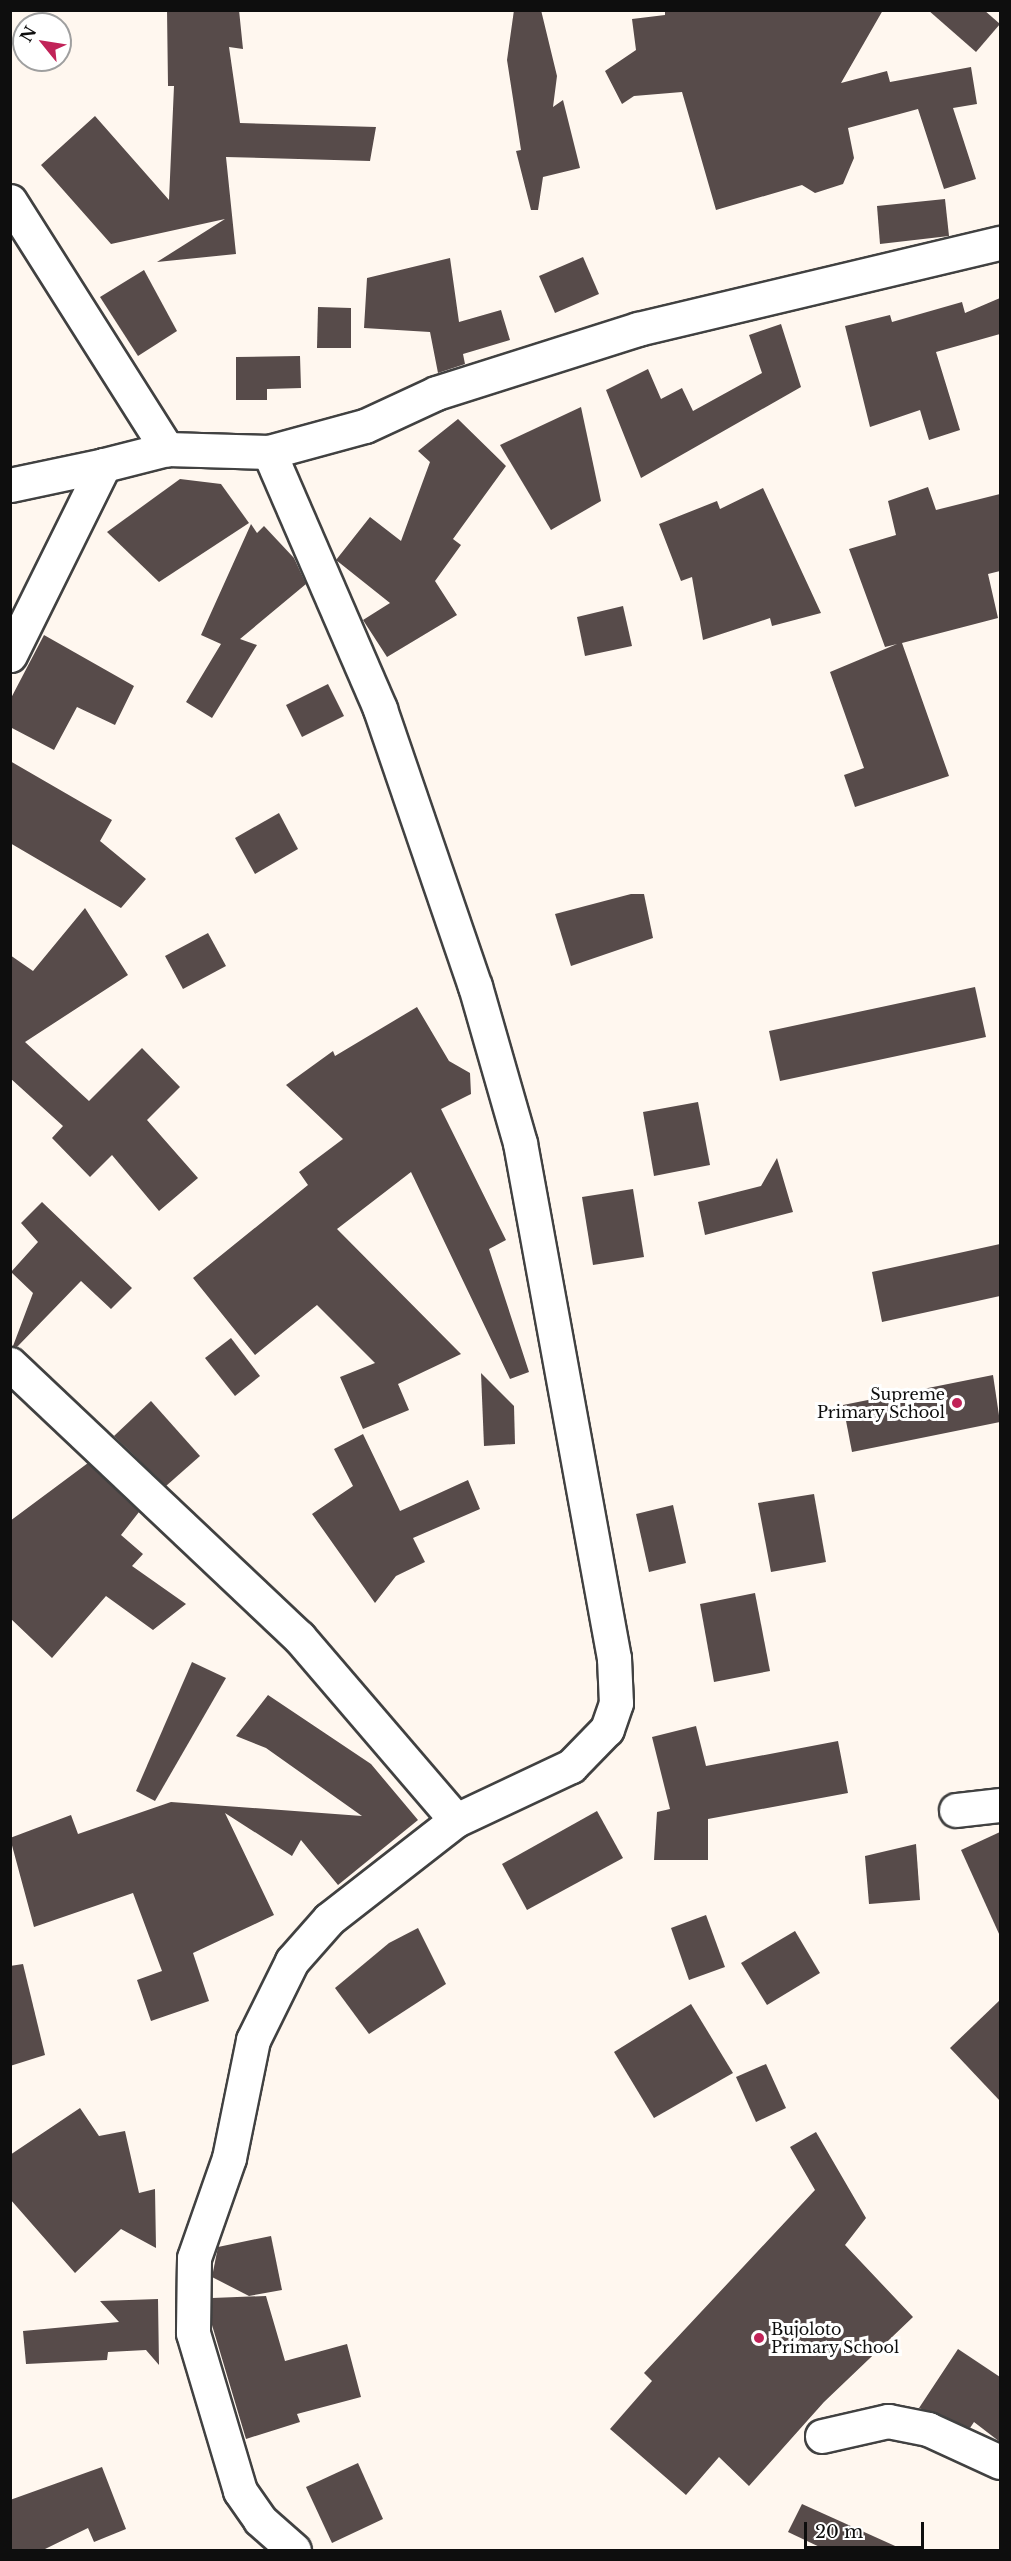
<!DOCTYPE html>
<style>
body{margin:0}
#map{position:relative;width:1011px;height:2561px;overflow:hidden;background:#fff7ef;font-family:"Libre Baskerville",serif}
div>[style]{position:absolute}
.building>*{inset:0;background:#574b4a}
.roads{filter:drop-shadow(2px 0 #414141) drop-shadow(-2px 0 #414141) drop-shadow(0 2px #414141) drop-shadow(0 -2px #414141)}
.minor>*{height:33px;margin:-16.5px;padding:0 16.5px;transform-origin:16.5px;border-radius:16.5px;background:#fff}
.dots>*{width:16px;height:16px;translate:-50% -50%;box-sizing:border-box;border:3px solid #fff;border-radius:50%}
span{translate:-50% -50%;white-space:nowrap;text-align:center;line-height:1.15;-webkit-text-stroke:6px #fff;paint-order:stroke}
.poi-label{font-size:16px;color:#0e0e0e}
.right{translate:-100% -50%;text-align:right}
.left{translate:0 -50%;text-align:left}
.frame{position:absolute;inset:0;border:12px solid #0e0e0e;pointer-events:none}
.north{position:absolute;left:12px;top:12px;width:60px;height:60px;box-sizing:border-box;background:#fff;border:2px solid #9f9f9f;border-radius:50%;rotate:300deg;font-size:16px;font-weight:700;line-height:24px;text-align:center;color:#0e0e0e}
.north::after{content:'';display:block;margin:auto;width:21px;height:27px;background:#c12358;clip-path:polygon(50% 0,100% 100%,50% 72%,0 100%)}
.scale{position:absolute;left:804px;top:2522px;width:120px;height:27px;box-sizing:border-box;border:3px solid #0e0e0e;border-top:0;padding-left:8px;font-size:18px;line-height:21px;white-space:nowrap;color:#0e0e0e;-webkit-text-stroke:4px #fff;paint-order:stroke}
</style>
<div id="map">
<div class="building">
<i style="clip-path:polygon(167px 10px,239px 10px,243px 49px,229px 47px,240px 123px,376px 127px,370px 161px,226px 157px,236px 254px,157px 262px,225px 219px,111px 244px,41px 165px,95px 116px,169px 200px,174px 86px,168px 86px)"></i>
<i style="clip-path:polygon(514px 10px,541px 10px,557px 76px,553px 107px,563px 100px,580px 168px,543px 177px,538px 210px,531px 210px,516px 151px,521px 150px,507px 60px)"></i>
<i style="clip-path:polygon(665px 10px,883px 10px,841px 83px,887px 71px,890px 82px,971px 67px,977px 104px,953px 108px,976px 179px,944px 189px,918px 109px,848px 128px,854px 158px,843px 184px,815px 193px,802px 185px,716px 210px,682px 92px,634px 96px,622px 104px,605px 71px,636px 50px,632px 19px,665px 15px)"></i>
<i style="clip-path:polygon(928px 10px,984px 10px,1000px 24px,976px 52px)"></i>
<i style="clip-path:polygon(945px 199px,949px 236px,880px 244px,877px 206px)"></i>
<i style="clip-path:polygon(583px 257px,599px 294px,555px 313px,539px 276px)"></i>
<i style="clip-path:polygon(450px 258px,459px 322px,501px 310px,510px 340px,463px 354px,465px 364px,438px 373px,430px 332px,364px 328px,367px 278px)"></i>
<i style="clip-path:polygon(144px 270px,177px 331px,138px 356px,100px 297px)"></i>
<i style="clip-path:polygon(1000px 298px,1000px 334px,936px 352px,960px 430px,929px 440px,920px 410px,870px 427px,845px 326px,890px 315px,892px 322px,962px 302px,965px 313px)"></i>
<i style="clip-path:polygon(318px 307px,351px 308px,351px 348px,317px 348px)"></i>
<i style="clip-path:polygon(781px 324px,801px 387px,641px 478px,606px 390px,648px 369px,661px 399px,682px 388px,693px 411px,762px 373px,749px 335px)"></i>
<i style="clip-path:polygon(300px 356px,301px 388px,267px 389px,267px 400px,236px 400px,236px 357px)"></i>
<i style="clip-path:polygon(581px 407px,601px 501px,551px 530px,500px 445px)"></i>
<i style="clip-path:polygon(458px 419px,506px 466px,453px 539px,461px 545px,435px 581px,457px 615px,387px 657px,363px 620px,390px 603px,336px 560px,370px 517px,401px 541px,430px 462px,418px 451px)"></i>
<i style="clip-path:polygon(180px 479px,221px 484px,249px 523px,159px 582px,107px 532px)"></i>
<i style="clip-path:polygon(928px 487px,936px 510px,1000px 494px,1000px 571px,988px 574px,998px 618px,902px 643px,949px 776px,855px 807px,844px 775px,864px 768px,830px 672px,897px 644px,885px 647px,849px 549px,896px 535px,888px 501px)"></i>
<i style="clip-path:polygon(763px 488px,821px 613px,772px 626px,770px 618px,703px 640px,692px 577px,681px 581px,659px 524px,717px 501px,720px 509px)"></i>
<i style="clip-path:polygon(251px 524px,257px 533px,264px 526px,294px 558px,306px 584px,240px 639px,257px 645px,212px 718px,186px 702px,221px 644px,201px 635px)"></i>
<i style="clip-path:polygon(623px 606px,632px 646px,585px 656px,577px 617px)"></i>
<i style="clip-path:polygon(44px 635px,134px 686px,115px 725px,77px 707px,54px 750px,10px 727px,10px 700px)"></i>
<i style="clip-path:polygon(328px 684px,344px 716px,302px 737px,286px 705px)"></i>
<i style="clip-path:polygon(10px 761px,112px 820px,100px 841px,146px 879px,121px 908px,10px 843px)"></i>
<i style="clip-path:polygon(279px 813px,298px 849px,255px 874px,235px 838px)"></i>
<i style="clip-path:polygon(631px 894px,644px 894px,653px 938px,571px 966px,555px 914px)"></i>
<i style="clip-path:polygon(85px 908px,128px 975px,25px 1042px,89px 1101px,142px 1048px,180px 1087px,147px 1120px,198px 1178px,159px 1211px,112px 1155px,90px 1177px,52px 1138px,63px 1126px,10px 1078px,10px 955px,33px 971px)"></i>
<i style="clip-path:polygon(208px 933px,226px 966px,183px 989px,165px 956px)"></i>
<i style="clip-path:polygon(975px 987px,986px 1037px,780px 1081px,769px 1031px)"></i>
<i style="clip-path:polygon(417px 1007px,449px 1061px,470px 1073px,471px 1094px,441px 1109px,506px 1240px,489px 1249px,529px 1372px,510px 1379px,411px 1172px,337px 1229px,461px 1354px,398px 1384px,409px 1410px,363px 1429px,340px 1377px,375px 1363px,317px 1305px,255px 1355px,193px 1278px,308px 1185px,299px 1172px,343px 1139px,286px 1085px,333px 1051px,335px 1056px)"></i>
<i style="clip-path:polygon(698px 1102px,710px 1165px,654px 1176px,643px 1112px)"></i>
<i style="clip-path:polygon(777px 1158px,793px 1212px,705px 1235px,698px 1202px,761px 1186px)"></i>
<i style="clip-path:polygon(633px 1189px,644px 1257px,593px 1265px,582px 1197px)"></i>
<i style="clip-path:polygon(42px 1202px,132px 1288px,111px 1309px,81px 1281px,17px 1347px,13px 1346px,33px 1293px,11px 1272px,38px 1242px,21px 1223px)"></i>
<i style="clip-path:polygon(1000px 1244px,1000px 1296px,882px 1322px,872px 1272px)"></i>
<i style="clip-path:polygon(231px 1338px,260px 1376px,235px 1396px,205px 1358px)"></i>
<i style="clip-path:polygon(481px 1373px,514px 1406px,515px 1444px,484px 1446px)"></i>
<i style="clip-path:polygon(993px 1375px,1000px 1422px,852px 1452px,843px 1405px)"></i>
<i style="clip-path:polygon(151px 1401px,200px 1456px,166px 1486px,114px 1436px)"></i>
<i style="clip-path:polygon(363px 1434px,400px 1511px,468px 1480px,480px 1509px,413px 1538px,425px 1562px,396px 1576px,375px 1603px,312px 1514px,353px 1486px,334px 1449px)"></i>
<i style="clip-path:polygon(88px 1463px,139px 1512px,121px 1535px,143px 1554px,132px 1566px,186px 1604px,153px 1630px,106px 1596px,52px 1658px,10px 1618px,10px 1521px)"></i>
<i style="clip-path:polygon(814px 1494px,826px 1562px,771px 1572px,758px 1503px)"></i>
<i style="clip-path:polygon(673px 1505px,686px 1563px,649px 1572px,636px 1514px)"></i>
<i style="clip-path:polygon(755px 1593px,770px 1671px,714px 1682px,700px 1604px)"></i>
<i style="clip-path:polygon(192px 1662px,226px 1678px,155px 1801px,136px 1791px)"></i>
<i style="clip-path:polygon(268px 1695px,371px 1764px,418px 1820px,338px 1885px,301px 1840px,292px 1856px,225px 1813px,274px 1915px,193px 1953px,209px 2001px,151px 2021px,137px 1980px,162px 1971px,133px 1893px,34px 1927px,10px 1838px,71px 1815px,78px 1834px,171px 1802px,362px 1816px,266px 1748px,236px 1736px)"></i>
<i style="clip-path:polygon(696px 1726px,706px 1766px,838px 1741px,848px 1793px,708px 1819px,708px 1860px,654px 1860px,657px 1812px,670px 1809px,652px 1737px)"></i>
<i style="clip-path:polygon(597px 1811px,623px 1858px,527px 1910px,502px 1864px)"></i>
<i style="clip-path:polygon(1000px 1832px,1000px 1936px,961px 1850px)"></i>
<i style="clip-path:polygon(916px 1844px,920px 1900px,869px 1904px,865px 1856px)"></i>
<i style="clip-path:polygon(706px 1915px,725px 1967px,689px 1980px,671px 1928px)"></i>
<i style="clip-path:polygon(418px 1928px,446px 1984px,369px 2034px,335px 1988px,389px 1943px)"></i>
<i style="clip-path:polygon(795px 1931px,820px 1973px,767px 2005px,741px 1963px)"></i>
<i style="clip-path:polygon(23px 1964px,45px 2055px,10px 2066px,10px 1966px)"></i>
<i style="clip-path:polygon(1000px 2000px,1000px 2101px,950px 2048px)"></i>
<i style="clip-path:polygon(691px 2004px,733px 2073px,654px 2118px,614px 2052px)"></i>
<i style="clip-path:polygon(766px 2064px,786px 2108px,756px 2122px,736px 2077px)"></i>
<i style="clip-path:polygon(80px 2108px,99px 2136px,125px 2131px,139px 2193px,155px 2189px,156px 2248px,121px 2229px,75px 2273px,10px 2199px,10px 2155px)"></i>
<i style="clip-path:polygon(816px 2132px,866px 2218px,845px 2245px,913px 2317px,824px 2402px,749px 2486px,719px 2457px,686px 2495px,610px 2429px,652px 2381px,644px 2373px,815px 2190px,790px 2147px)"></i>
<i style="clip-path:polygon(271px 2236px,282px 2290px,249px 2296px,212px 2277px,218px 2247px)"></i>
<i style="clip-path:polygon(266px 2296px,285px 2361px,347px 2344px,361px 2397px,297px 2414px,300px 2422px,246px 2439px,212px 2325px,212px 2298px)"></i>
<i style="clip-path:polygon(158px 2299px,159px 2365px,146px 2350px,108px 2352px,107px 2360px,26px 2364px,23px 2331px,119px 2322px,100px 2301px)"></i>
<i style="clip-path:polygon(958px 2349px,1000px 2377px,1000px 2442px,974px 2422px,970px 2428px,919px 2408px)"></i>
<i style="clip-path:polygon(358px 2463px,383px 2519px,332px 2543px,306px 2487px)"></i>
<i style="clip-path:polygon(102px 2467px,126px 2529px,94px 2542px,88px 2528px,43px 2550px,10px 2550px,10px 2500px)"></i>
<i style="clip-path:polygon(802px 2504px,904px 2550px,826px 2550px,788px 2532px)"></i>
</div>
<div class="roads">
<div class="minor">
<i style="left:10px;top:201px;width:294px;rotate:57.7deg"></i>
<i style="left:269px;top:452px;width:280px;rotate:66.6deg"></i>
<i style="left:380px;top:709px;width:293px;rotate:71.1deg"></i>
<i style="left:475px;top:986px;width:163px;rotate:74deg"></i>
<i style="left:520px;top:1143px;width:524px;rotate:79.66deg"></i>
<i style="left:614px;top:1658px;width:45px;rotate:87.5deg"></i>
<i style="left:616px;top:1703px;width:28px;rotate:109deg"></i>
<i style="left:607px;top:1729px;width:52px;rotate:134.2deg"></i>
<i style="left:571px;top:1766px;width:127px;rotate:154.8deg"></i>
<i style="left:456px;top:1820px;width:161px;rotate:142.1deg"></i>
<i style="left:329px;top:1919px;width:56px;rotate:131.4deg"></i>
<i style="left:292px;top:1961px;width:88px;rotate:116.3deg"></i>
<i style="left:253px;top:2040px;width:120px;rotate:101.5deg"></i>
<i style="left:229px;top:2158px;width:106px;rotate:109.3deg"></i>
<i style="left:194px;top:2258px;width:75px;rotate:90.8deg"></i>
<i style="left:193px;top:2333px;width:165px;rotate:73.4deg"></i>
<i style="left:240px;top:2491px;width:35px;rotate:55deg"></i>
<i style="left:260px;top:2520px;width:45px;rotate:41.4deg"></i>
<i style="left:10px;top:485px;width:96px;rotate:-12deg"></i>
<i style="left:10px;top:655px;width:212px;rotate:-63.7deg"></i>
<i style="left:104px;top:465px;width:65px;rotate:-14.3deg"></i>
<i style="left:167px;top:449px;width:102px;rotate:1.7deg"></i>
<i style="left:269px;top:452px;width:99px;rotate:-15.2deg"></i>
<i style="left:365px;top:426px;width:78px;rotate:-24.9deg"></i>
<i style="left:436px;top:393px;width:212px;rotate:-17.6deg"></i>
<i style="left:638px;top:329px;width:372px;rotate:-13.4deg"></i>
<i style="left:10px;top:1364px;width:398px;rotate:43.4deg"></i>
<i style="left:299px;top:1637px;width:241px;rotate:49.4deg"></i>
<i style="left:956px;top:1810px;width:44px;rotate:-6.5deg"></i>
<i style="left:822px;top:2436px;width:68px;rotate:-12.8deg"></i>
<i style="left:888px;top:2421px;width:41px;rotate:11.3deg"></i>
<i style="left:928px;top:2429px;width:79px;rotate:24.6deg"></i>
</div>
</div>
<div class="dots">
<i style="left:957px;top:1403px;background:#c12358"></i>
<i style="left:759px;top:2338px;background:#c12358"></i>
</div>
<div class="poi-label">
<span class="right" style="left:945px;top:1403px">Supreme<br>Primary School</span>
<span class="left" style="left:771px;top:2338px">Bujoloto<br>Primary School</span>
</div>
<div class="frame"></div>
<div class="north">N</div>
<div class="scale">20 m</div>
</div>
